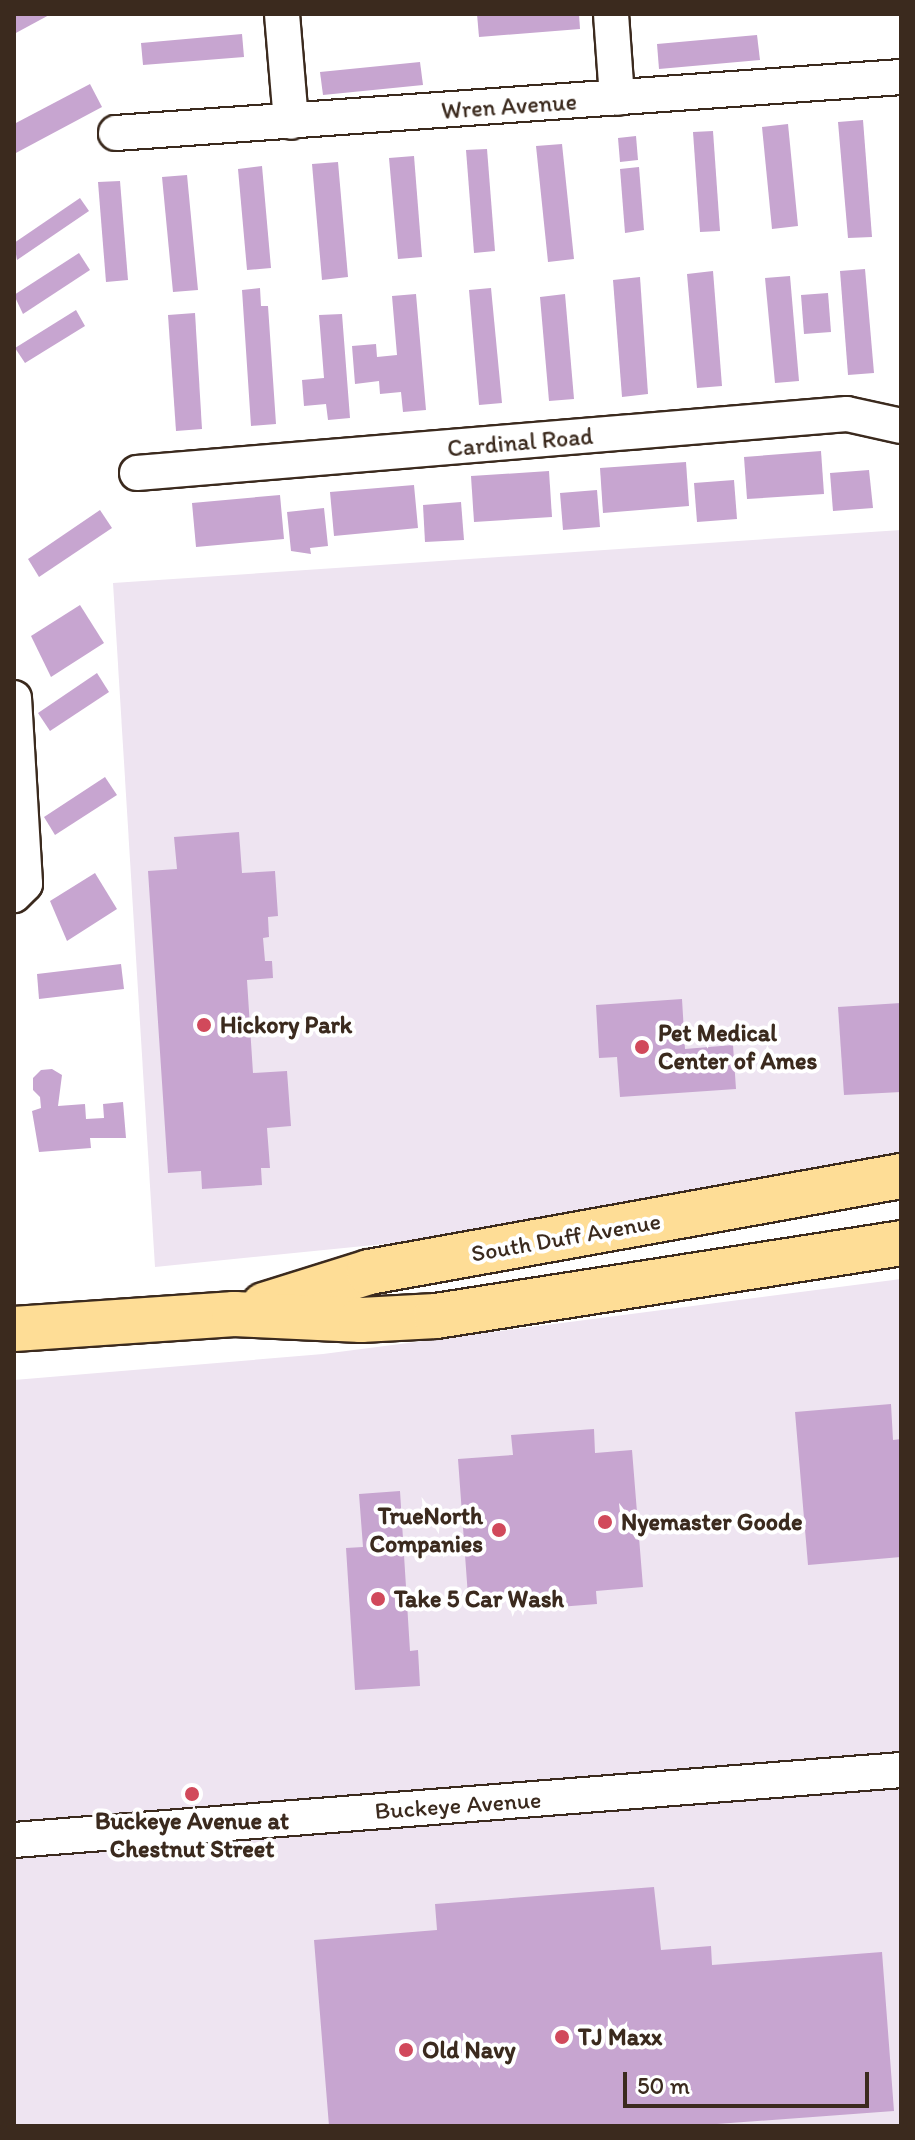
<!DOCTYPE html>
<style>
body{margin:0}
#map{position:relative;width:915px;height:2140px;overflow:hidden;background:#fff;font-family:Itim,sans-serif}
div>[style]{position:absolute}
.built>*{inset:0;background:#eee4f1}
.building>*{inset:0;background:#c7a5d0}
.roads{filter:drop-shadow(2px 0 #3b2a1e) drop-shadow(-2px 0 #3b2a1e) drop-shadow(0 2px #3b2a1e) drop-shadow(0 -2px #3b2a1e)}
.street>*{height:34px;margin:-17px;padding:0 17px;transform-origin:17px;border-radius:17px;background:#fff}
.primary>*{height:44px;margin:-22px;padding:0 22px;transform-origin:22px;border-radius:22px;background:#fedd96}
.dots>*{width:22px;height:22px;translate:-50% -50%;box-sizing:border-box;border:4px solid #fff;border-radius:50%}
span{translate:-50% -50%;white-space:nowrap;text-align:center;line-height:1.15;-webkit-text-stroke:8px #fff;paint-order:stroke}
.street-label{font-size:24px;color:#3b2a1e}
.poi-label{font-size:24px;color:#3b2a1e;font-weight:700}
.left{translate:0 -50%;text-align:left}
.right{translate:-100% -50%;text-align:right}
.frame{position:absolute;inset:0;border:16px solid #3b2a1e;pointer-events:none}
.scale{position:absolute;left:623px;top:2072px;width:246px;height:36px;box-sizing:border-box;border:4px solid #3b2a1e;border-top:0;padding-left:10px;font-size:24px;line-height:28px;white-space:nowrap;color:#3b2a1e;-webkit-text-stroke:6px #fff;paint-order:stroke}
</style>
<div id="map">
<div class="built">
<i style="clip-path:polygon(901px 530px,901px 1158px,434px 1239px,155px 1267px,113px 583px)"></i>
<i style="clip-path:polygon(901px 1279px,901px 2126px,14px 2126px,14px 1380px,323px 1354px)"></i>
</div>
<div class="building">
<i style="clip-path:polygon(14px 14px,51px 14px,14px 34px)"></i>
<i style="clip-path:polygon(477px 14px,579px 14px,580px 29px,479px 37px)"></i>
<i style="clip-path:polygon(242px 34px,244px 57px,143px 65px,141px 43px)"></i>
<i style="clip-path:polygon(757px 35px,760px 60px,659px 69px,657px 44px)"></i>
<i style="clip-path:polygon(420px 62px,423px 85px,323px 95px,320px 72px)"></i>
<i style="clip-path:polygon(90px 84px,102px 107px,14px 154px,14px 124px)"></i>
<i style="clip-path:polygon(863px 120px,872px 237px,848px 238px,838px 122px)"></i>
<i style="clip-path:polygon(788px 124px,798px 226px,772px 229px,762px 127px)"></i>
<i style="clip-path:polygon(713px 131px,720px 231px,700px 232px,693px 132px)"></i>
<i style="clip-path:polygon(636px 136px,638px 160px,620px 162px,618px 138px)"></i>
<i style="clip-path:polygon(562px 144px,574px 259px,548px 262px,536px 146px)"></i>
<i style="clip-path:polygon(487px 149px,495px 251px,474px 253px,466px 150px)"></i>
<i style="clip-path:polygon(414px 156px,422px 257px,398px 259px,389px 158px)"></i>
<i style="clip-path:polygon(338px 162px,348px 277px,322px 280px,312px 164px)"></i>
<i style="clip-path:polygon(262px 166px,271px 268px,247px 270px,238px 169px)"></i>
<i style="clip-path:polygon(639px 167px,644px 230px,625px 233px,620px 169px)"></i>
<i style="clip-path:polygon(187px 175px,198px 290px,173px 292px,162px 177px)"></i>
<i style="clip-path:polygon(120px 181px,128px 280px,106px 282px,98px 182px)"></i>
<i style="clip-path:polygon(80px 198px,89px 211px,17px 260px,14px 243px)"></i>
<i style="clip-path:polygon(79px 253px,90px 270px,23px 314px,14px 295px)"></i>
<i style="clip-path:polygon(865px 269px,874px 373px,848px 375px,840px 271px)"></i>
<i style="clip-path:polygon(713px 271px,722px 386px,697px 388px,687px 274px)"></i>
<i style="clip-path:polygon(790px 276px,799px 381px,775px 383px,765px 278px)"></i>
<i style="clip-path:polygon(640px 277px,648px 394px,622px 397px,613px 280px)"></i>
<i style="clip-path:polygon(260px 288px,261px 306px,268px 306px,276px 424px,251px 426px,242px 290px)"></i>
<i style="clip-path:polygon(491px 288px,502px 403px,479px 405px,469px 290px)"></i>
<i style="clip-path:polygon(828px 293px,831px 332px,804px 334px,801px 295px)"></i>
<i style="clip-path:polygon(416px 294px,426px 410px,403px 412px,401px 392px,380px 394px,379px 381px,355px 384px,352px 346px,376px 344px,377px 357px,397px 355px,392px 296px)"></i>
<i style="clip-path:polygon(565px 294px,574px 399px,549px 401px,540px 297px)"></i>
<i style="clip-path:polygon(76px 310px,85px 326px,25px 363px,15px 348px)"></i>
<i style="clip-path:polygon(195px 313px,202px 429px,176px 431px,168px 315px)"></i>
<i style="clip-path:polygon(342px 314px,350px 418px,328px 420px,326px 404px,304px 406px,302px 380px,324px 378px,319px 315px)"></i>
<i style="clip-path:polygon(821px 451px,824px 494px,747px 499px,744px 457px)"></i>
<i style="clip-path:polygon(686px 462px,689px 506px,603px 513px,600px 468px)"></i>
<i style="clip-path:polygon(869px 470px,873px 508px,833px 511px,830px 473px)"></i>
<i style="clip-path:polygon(549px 471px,552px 517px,474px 522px,471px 476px)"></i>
<i style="clip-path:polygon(734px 480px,737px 519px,697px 522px,694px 483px)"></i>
<i style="clip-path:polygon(414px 485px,418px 528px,334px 536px,330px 492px)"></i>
<i style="clip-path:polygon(597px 490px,600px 527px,563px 530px,560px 493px)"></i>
<i style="clip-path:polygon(280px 495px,284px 539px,196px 547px,192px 503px)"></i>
<i style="clip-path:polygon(461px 502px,464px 540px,425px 542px,423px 505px)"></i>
<i style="clip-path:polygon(324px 508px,328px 546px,310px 548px,311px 554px,291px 551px,287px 512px)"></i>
<i style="clip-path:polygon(100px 510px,112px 528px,39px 577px,28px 559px)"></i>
<i style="clip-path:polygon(80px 605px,104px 643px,51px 677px,31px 636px)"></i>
<i style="clip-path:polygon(97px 673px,109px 692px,50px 731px,38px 713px)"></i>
<i style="clip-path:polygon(105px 777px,117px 795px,55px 835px,44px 817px)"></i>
<i style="clip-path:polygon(239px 832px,242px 873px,275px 871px,278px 916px,268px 917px,269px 937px,263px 938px,265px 961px,272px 961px,273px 978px,247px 980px,253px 1073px,287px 1071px,291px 1126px,267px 1128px,270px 1168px,261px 1168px,262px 1185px,202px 1189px,201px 1171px,168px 1173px,148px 871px,177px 869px,174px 837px)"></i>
<i style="clip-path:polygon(95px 873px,117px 909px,67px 941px,50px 901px)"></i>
<i style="clip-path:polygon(121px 964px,124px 989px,39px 999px,37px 974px)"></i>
<i style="clip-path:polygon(682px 999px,685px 1049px,733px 1045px,736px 1089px,620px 1097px,617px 1057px,599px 1058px,596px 1005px)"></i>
<i style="clip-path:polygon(901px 1003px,901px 1092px,844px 1095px,838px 1007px)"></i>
<i style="clip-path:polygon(52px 1069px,62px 1075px,58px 1106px,85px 1104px,86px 1119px,104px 1118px,103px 1104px,123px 1102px,126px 1138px,90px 1138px,91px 1148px,39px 1152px,32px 1111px,41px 1108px,40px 1097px,33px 1090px,33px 1078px,41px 1070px)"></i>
<i style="clip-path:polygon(891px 1404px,893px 1440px,901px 1439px,901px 1557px,808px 1565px,795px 1412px)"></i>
<i style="clip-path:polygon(594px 1429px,595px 1453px,632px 1450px,643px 1587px,596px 1591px,597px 1604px,520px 1610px,518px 1592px,468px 1596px,458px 1459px,513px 1455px,511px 1435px)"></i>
<i style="clip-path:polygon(400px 1491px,410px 1651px,418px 1650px,420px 1686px,355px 1690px,346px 1548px,363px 1547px,359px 1494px)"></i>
<i style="clip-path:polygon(654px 1887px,661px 1950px,711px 1946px,712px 1965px,882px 1952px,894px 2111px,690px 2126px,329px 2126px,314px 1940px,437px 1930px,435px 1904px)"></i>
</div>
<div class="roads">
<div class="street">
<i style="left:282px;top:14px;width:108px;rotate:85.2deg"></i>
<i style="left:611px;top:14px;width:84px;rotate:85.9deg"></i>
<i style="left:116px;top:133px;width:787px;rotate:-4.08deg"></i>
<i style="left:137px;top:473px;width:712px;rotate:-4.75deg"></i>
<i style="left:847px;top:414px;width:55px;rotate:12.5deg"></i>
<i style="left:14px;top:698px;width:186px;rotate:86.6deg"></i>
<i style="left:25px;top:884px;width:16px;rotate:135deg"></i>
<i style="left:14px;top:1840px;width:890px;rotate:-4.51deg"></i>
</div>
<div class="primary">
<i style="left:264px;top:1305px;width:110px;rotate:-17.4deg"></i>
<i style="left:369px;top:1272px;width:541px;rotate:-10.23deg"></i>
<i style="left:14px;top:1329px;width:221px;rotate:-3.9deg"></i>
<i style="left:234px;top:1314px;width:127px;rotate:2.7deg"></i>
<i style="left:361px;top:1320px;width:75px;rotate:-3.1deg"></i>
<i style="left:436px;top:1316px;width:471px;rotate:-8.9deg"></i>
</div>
</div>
<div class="dots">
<i style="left:204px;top:1025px;background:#d1495b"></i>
<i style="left:642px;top:1047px;background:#d1495b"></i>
<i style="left:605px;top:1522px;background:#d1495b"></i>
<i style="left:499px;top:1530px;background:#d1495b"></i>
<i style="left:378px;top:1599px;background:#d1495b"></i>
<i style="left:192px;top:1794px;background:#d1495b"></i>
<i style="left:562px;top:2037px;background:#d1495b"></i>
<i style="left:406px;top:2050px;background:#d1495b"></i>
</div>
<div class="street-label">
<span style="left:509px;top:106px;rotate:-4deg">Wren Avenue</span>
<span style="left:520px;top:442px;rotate:-5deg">Cardinal Road</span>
<span style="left:566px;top:1237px;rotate:-10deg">South Duff Avenue</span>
<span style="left:458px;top:1805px;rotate:-4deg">Buckeye Avenue</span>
</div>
<div class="poi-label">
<span class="left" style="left:220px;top:1025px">Hickory Park</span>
<span class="left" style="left:658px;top:1047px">Pet Medical<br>Center of Ames</span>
<span class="right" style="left:483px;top:1530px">TrueNorth<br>Companies</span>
<span class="left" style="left:621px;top:1522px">Nyemaster Goode</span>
<span class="left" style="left:394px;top:1599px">Take 5 Car Wash</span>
<span style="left:192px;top:1835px">Buckeye Avenue at<br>Chestnut Street</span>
<span class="left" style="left:578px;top:2037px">TJ Maxx</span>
<span class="left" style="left:422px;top:2050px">Old Navy</span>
</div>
<div class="frame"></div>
<div class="scale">50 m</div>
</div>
